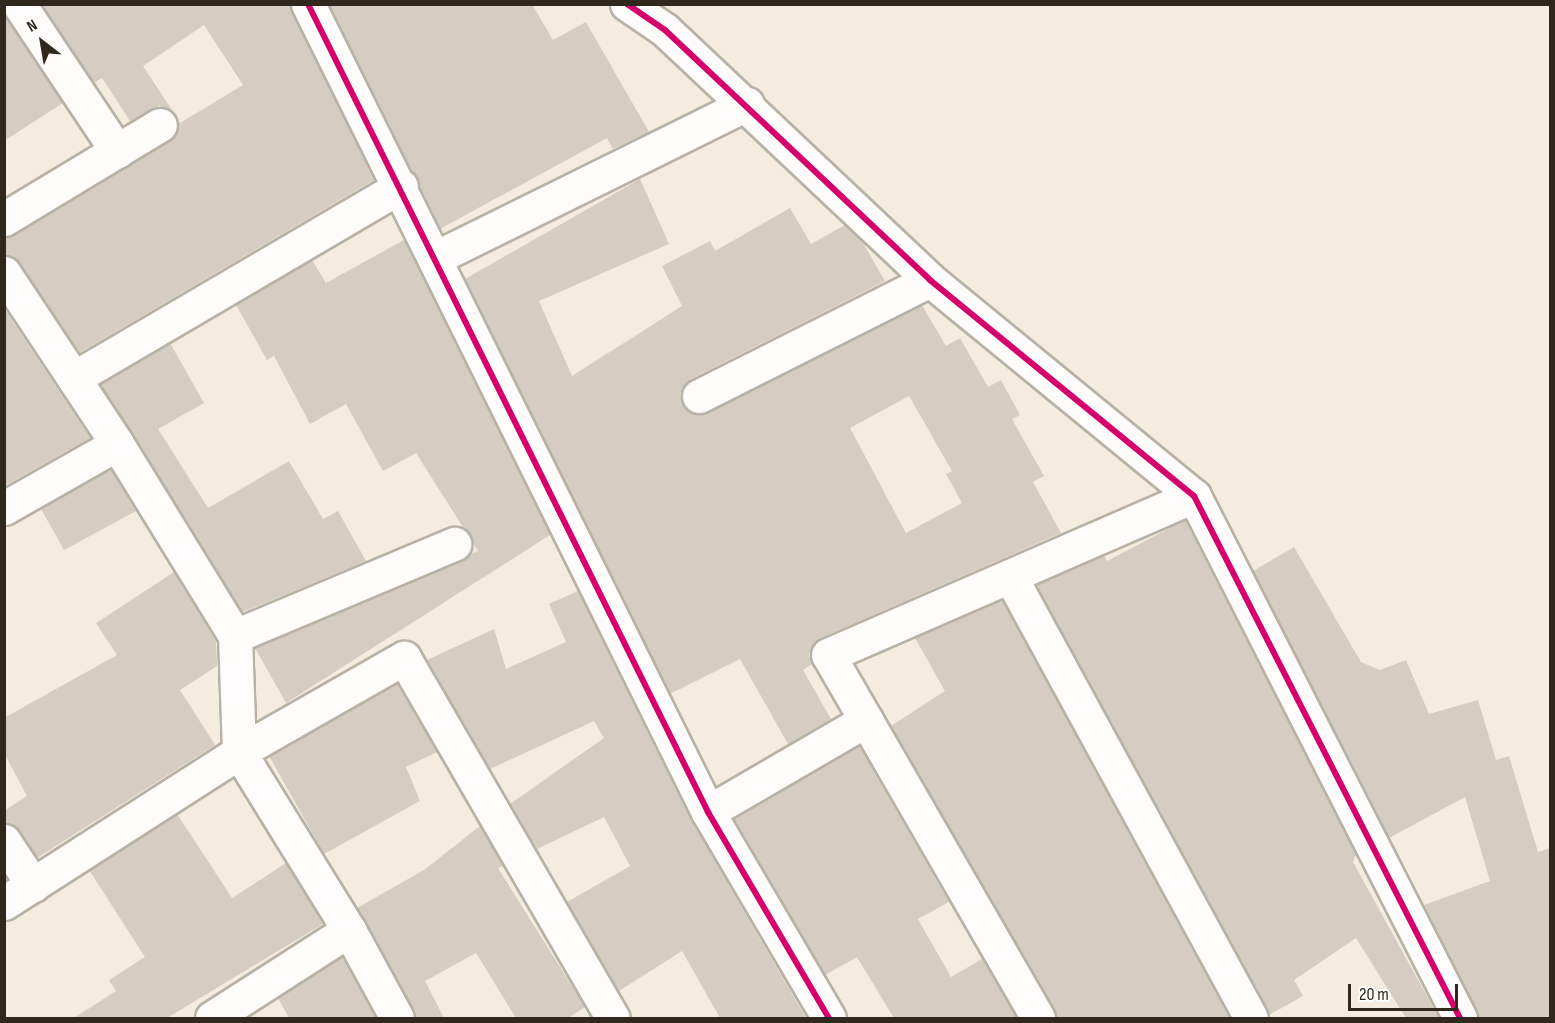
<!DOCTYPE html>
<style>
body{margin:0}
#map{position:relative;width:1555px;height:1023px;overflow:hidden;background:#f5ecdf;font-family:"Sofia Sans Condensed",sans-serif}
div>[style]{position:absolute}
.building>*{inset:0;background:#d6ccc2}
.roads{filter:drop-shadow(2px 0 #b8b1a5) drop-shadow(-2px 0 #b8b1a5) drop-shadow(0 2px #b8b1a5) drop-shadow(0 -2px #b8b1a5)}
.minor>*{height:33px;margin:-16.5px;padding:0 16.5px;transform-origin:16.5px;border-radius:16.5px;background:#fefcfa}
.cycleway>*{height:6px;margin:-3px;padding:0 3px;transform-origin:3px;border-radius:3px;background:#d6006c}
span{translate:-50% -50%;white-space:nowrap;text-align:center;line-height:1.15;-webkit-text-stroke:6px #fff;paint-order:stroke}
.frame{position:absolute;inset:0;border:6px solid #30281c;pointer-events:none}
.north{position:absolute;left:12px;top:12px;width:60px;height:60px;-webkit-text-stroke:4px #fff;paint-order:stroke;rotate:329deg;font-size:16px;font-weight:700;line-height:24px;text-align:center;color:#30281c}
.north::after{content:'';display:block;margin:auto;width:21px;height:27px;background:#30281c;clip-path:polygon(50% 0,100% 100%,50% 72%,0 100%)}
.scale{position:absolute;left:1348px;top:984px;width:110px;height:27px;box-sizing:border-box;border:3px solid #30281c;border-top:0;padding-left:8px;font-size:18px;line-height:21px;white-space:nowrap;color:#30281c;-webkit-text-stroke:4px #fff;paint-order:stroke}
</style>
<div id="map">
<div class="building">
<i style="clip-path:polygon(42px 4px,290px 4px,374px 180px,79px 353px,20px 263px,4px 255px,4px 238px,170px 141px,177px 134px,177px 117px,180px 123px,243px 85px,204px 25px,143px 66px,174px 113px,159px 106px,130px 121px,102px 78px,94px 83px)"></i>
<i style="clip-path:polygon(329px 4px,532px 4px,553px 40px,586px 22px,649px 132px,613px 149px,607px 138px,440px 229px)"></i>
<i style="clip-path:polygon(4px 16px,63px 103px,4px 141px)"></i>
<i style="clip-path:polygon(evenodd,640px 179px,669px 244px,539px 301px,572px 376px,682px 306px,662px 266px,710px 241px,715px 251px,790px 208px,811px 244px,845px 225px,863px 243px,885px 281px,691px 379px,680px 394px,683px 405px,697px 415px,707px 413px,922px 305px,946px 346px,960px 338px,988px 387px,1001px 380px,1020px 415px,1012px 419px,1044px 476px,1033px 482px,1061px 533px,820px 638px,809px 654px,812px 664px,803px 670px,831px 719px,788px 744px,740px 659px,670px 694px,465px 279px,640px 179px,909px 396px,952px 471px,946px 474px,962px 503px,906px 533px,850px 428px,909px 396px)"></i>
<i style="clip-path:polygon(404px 240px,550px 535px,286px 703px,255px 648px,478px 551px,416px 453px,383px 471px,346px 404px,310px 424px,274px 356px,267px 360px,236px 305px,312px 260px,326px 283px)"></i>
<i style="clip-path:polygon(4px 308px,90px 438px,4px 486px)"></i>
<i style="clip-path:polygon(170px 343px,204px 403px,158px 429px,208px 508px,289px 461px,323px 519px,338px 511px,366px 561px,243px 612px,100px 384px)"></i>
<i style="clip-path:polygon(111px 469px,136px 511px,64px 550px,41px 509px)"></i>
<i style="clip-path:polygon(1185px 520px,1356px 855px,1353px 862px,1439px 1018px,1406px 1018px,1356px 938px,1294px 980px,1303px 996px,1269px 1015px,1036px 585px,1104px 556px,1107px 561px)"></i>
<i style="clip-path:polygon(1294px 547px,1361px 662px,1380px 670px,1406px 660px,1429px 714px,1478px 700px,1496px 760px,1509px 756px,1538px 852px,1551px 848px,1551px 1018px,1479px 1018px,1424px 905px,1490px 881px,1465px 797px,1389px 838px,1253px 571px)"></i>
<i style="clip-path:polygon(174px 572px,216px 642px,217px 666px,180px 690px,215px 745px,37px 858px,19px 830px,4px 823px,4px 811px,27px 796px,4px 753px,4px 718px,117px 655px,96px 623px)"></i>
<i style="clip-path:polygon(578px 591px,691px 820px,806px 1018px,720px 1018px,682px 951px,619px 991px,567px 902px,630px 866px,604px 817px,537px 849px,510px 804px,604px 738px,594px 721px,490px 769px,427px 660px,494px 629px,506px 669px,566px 642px,549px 604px)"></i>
<i style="clip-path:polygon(1002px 600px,1229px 1017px,1228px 1018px,1057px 1018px,891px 726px,945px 691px,915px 638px)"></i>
<i style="clip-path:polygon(397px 684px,437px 752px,406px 767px,420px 801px,324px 854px,269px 756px)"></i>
<i style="clip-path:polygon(859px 746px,949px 902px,918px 919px,951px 977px,982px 959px,1017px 1018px,894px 1018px,857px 957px,825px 975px,734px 820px)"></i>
<i style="clip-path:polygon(177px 814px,232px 898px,286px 863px,323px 924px,167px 1018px,74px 1018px,116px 991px,109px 980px,145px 957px,89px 870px)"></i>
<i style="clip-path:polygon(480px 826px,503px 866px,498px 868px,585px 1007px,568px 1018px,516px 1018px,476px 953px,425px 981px,444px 1018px,416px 1018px,357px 908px,424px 870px)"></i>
<i style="clip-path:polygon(342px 957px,376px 1018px,289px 1018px,278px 998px)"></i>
</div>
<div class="roads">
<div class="minor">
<i style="left:19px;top:4px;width:177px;rotate:56.3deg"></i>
<i style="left:308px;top:4px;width:902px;rotate:63.66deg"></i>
<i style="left:708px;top:812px;width:239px;rotate:59.6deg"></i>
<i style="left:627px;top:4px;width:46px;rotate:34.4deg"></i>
<i style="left:665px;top:30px;width:364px;rotate:43.3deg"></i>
<i style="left:930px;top:280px;width:341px;rotate:39.3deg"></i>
<i style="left:1194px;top:496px;width:586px;rotate:63deg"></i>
<i style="left:4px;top:219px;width:182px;rotate:-31.1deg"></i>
<i style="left:435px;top:258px;width:348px;rotate:-26.3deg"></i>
<i style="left:4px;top:273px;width:205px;rotate:56.5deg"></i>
<i style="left:117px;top:444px;width:130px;rotate:150.5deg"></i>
<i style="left:74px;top:378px;width:379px;rotate:-30.4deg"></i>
<i style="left:699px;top:396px;width:258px;rotate:-26.7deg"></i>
<i style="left:117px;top:444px;width:225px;rotate:58.4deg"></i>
<i style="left:235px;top:636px;width:238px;rotate:-22.8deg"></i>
<i style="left:1010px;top:576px;width:503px;rotate:61.4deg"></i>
<i style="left:235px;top:636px;width:116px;rotate:88deg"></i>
<i style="left:239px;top:752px;width:209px;rotate:58.3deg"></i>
<i style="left:708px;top:812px;width:183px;rotate:-30.2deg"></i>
<i style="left:4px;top:841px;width:53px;rotate:56.6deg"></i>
<i style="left:4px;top:903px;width:279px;rotate:-32.7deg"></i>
<i style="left:239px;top:752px;width:190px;rotate:-29.7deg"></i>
<i style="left:404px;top:658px;width:416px;rotate:59.9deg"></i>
<i style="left:212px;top:1018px;width:163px;rotate:-32.7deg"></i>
<i style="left:349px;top:930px;width:100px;rotate:61.4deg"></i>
<i style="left:1038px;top:1018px;width:419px;rotate:-120deg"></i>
<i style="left:828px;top:655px;width:399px;rotate:-23.5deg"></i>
</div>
</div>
<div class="cycleway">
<i style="left:308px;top:4px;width:902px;rotate:63.66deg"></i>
<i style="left:708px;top:812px;width:239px;rotate:59.6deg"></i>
<i style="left:627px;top:4px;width:46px;rotate:34.4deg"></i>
<i style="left:665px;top:30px;width:364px;rotate:43.3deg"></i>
<i style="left:930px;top:280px;width:341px;rotate:39.3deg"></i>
<i style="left:1194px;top:496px;width:586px;rotate:63deg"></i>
</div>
<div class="frame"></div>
<div class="north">N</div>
<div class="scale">20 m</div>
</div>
